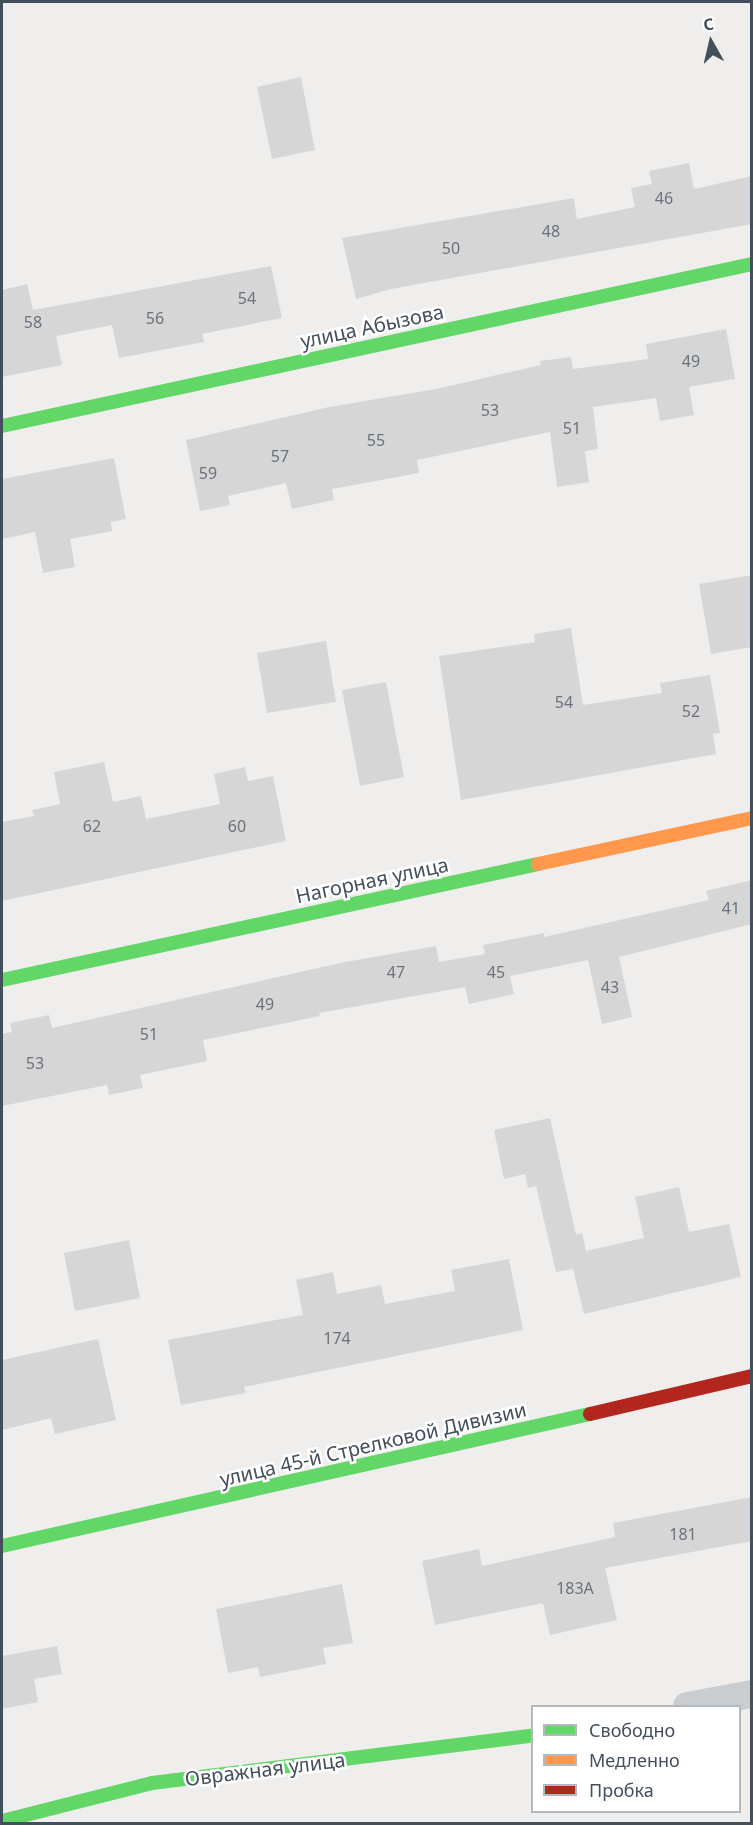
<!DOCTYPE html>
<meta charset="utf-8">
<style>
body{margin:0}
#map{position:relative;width:753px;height:1825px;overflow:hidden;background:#efeeed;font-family:"Noto Sans",sans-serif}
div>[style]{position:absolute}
.building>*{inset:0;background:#d6d6d7}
.street>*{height:28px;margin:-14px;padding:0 14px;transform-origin:14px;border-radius:14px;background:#cacdcf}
.fast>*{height:14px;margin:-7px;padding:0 7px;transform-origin:7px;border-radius:7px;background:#63d668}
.slow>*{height:14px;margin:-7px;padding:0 7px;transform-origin:7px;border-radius:7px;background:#ff974d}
.jam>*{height:14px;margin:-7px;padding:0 7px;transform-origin:7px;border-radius:7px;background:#b3261e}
span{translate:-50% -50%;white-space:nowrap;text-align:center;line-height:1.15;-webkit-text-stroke:5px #fff;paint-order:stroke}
.number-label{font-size:16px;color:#6a727c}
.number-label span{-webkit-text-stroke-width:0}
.street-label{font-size:20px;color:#444f5c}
.frame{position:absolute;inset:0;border:3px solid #444f5c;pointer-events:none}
.legend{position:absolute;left:531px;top:1705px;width:210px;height:108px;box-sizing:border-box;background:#fff;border:2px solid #b4b9be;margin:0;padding:8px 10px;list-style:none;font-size:18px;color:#444f5c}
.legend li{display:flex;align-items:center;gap:12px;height:30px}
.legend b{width:30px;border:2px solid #b4b9be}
.north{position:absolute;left:681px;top:12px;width:60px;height:60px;-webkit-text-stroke:4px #fff;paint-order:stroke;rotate:352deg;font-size:16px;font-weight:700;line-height:24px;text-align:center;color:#444f5c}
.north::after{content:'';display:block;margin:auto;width:21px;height:27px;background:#444f5c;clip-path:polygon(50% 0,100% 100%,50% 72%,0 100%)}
</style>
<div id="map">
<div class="building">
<i style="clip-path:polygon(301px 77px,315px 150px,272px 159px,257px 87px)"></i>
<i style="clip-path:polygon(689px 163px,694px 189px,752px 176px,752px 224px,391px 289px,356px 299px,342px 238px,574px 198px,577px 219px,635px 207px,631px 188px,652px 184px,649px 171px)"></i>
<i style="clip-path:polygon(271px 266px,282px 318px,202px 334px,204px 342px,119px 358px,112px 325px,56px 336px,62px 365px,2px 377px,2px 290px,27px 284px,33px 310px)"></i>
<i style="clip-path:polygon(726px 329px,735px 379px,689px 387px,694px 415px,660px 421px,656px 398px,593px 407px,598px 449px,585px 451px,589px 482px,557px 487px,550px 432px,417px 460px,419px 473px,332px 489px,334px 500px,292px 509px,286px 483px,228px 496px,230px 505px,200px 511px,186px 440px,329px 407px,436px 389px,541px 365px,540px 361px,571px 357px,573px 369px,648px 359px,646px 344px)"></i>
<i style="clip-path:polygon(114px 458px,126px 519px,111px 522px,112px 531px,70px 539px,75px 567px,43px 573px,35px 532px,2px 539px,2px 479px)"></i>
<i style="clip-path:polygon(752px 575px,752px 647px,711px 654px,699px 584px)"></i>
<i style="clip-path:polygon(571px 628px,583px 705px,662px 693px,660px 683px,710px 675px,720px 733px,713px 734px,716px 754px,461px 800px,439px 656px,535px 642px,534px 634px)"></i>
<i style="clip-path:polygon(326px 641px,336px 702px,267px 713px,257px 653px)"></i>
<i style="clip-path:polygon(386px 682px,404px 777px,360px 786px,342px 690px)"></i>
<i style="clip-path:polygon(104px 762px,113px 802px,141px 796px,146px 819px,220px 804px,214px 774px,245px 767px,248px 781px,273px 776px,286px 841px,2px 901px,2px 822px,34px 816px,32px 810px,60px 804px,54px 772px)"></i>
<i style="clip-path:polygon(752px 880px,752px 924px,619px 957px,632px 1017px,602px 1024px,588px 960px,510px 976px,514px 994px,469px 1004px,465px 987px,319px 1013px,320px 1016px,203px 1040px,207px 1061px,140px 1075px,143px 1088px,109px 1095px,107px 1085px,2px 1106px,2px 1034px,12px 1032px,10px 1023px,49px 1015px,52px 1028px,340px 963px,436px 946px,439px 962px,485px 954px,483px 945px,544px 933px,544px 937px,709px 900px,706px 891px)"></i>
<i style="clip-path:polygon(550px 1118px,576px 1235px,582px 1233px,586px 1251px,644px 1238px,635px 1197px,679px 1187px,689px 1232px,729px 1224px,741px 1277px,584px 1314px,573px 1269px,556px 1272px,536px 1186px,528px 1188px,525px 1174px,504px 1179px,494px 1130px)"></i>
<i style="clip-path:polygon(129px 1240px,140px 1298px,75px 1311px,64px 1253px)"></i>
<i style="clip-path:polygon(509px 1259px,523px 1330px,244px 1387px,246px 1393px,181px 1405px,168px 1340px,303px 1315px,296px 1280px,333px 1272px,337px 1294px,381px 1285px,385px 1304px,455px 1291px,451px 1270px)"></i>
<i style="clip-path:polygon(98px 1339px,116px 1420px,55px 1434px,51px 1418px,2px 1430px,2px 1360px)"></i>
<i style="clip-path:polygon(752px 1497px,752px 1541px,605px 1568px,617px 1620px,550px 1635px,543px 1603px,435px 1625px,422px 1561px,479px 1549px,482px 1566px,615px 1537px,613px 1523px)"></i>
<i style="clip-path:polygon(342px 1584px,353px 1643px,323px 1648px,326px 1664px,260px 1677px,258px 1667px,228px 1673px,216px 1609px)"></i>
<i style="clip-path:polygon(57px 1646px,62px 1674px,34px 1679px,38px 1702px,2px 1709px,2px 1656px)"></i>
</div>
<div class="street">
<i style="left:687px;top:1706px;width:66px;rotate:-10.5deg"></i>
</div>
<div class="fast">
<i style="left:2px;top:426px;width:767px;rotate:-12.19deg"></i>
<i style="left:2px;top:980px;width:548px;rotate:-12.21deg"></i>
<i style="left:2px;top:1546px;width:603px;rotate:-12.65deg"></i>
<i style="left:2px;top:1821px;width:155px;rotate:-14.2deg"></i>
<i style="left:152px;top:1783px;width:383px;rotate:-7.1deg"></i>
</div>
<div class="slow">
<i style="left:538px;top:864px;width:219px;rotate:-12.1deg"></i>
</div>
<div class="jam">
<i style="left:590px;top:1414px;width:166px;rotate:-13.2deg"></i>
</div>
<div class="number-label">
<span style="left:664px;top:198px">46</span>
<span style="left:551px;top:231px">48</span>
<span style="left:451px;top:248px">50</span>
<span style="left:247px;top:298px">54</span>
<span style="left:155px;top:318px">56</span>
<span style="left:33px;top:322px">58</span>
<span style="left:691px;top:361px">49</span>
<span style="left:490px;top:410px">53</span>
<span style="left:572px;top:428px">51</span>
<span style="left:376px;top:440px">55</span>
<span style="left:280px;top:456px">57</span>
<span style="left:208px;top:473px">59</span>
<span style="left:564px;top:702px">54</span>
<span style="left:691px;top:711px">52</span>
<span style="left:92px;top:826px">62</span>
<span style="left:237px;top:826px">60</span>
<span style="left:731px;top:908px">41</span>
<span style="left:396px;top:972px">47</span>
<span style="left:496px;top:972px">45</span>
<span style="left:610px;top:987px">43</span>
<span style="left:265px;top:1004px">49</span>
<span style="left:149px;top:1034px">51</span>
<span style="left:35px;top:1063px">53</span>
<span style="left:337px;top:1338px">174</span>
<span style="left:683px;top:1534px">181</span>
<span style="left:575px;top:1588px">183А</span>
</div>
<div class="street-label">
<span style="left:372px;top:326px;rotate:-12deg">улица Абызова</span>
<span style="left:372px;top:880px;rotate:-12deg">Нагорная улица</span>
<span style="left:373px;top:1444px;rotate:-13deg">улица 45-й Стрелковой Дивизии</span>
<span style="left:265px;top:1769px;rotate:-7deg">Овражная улица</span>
</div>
<div class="frame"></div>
<ul class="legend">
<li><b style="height:8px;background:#63d668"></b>Свободно</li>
<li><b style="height:8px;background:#ff974d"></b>Медленно</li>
<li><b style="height:8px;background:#b3261e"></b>Пробка</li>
</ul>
<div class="north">С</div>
</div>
